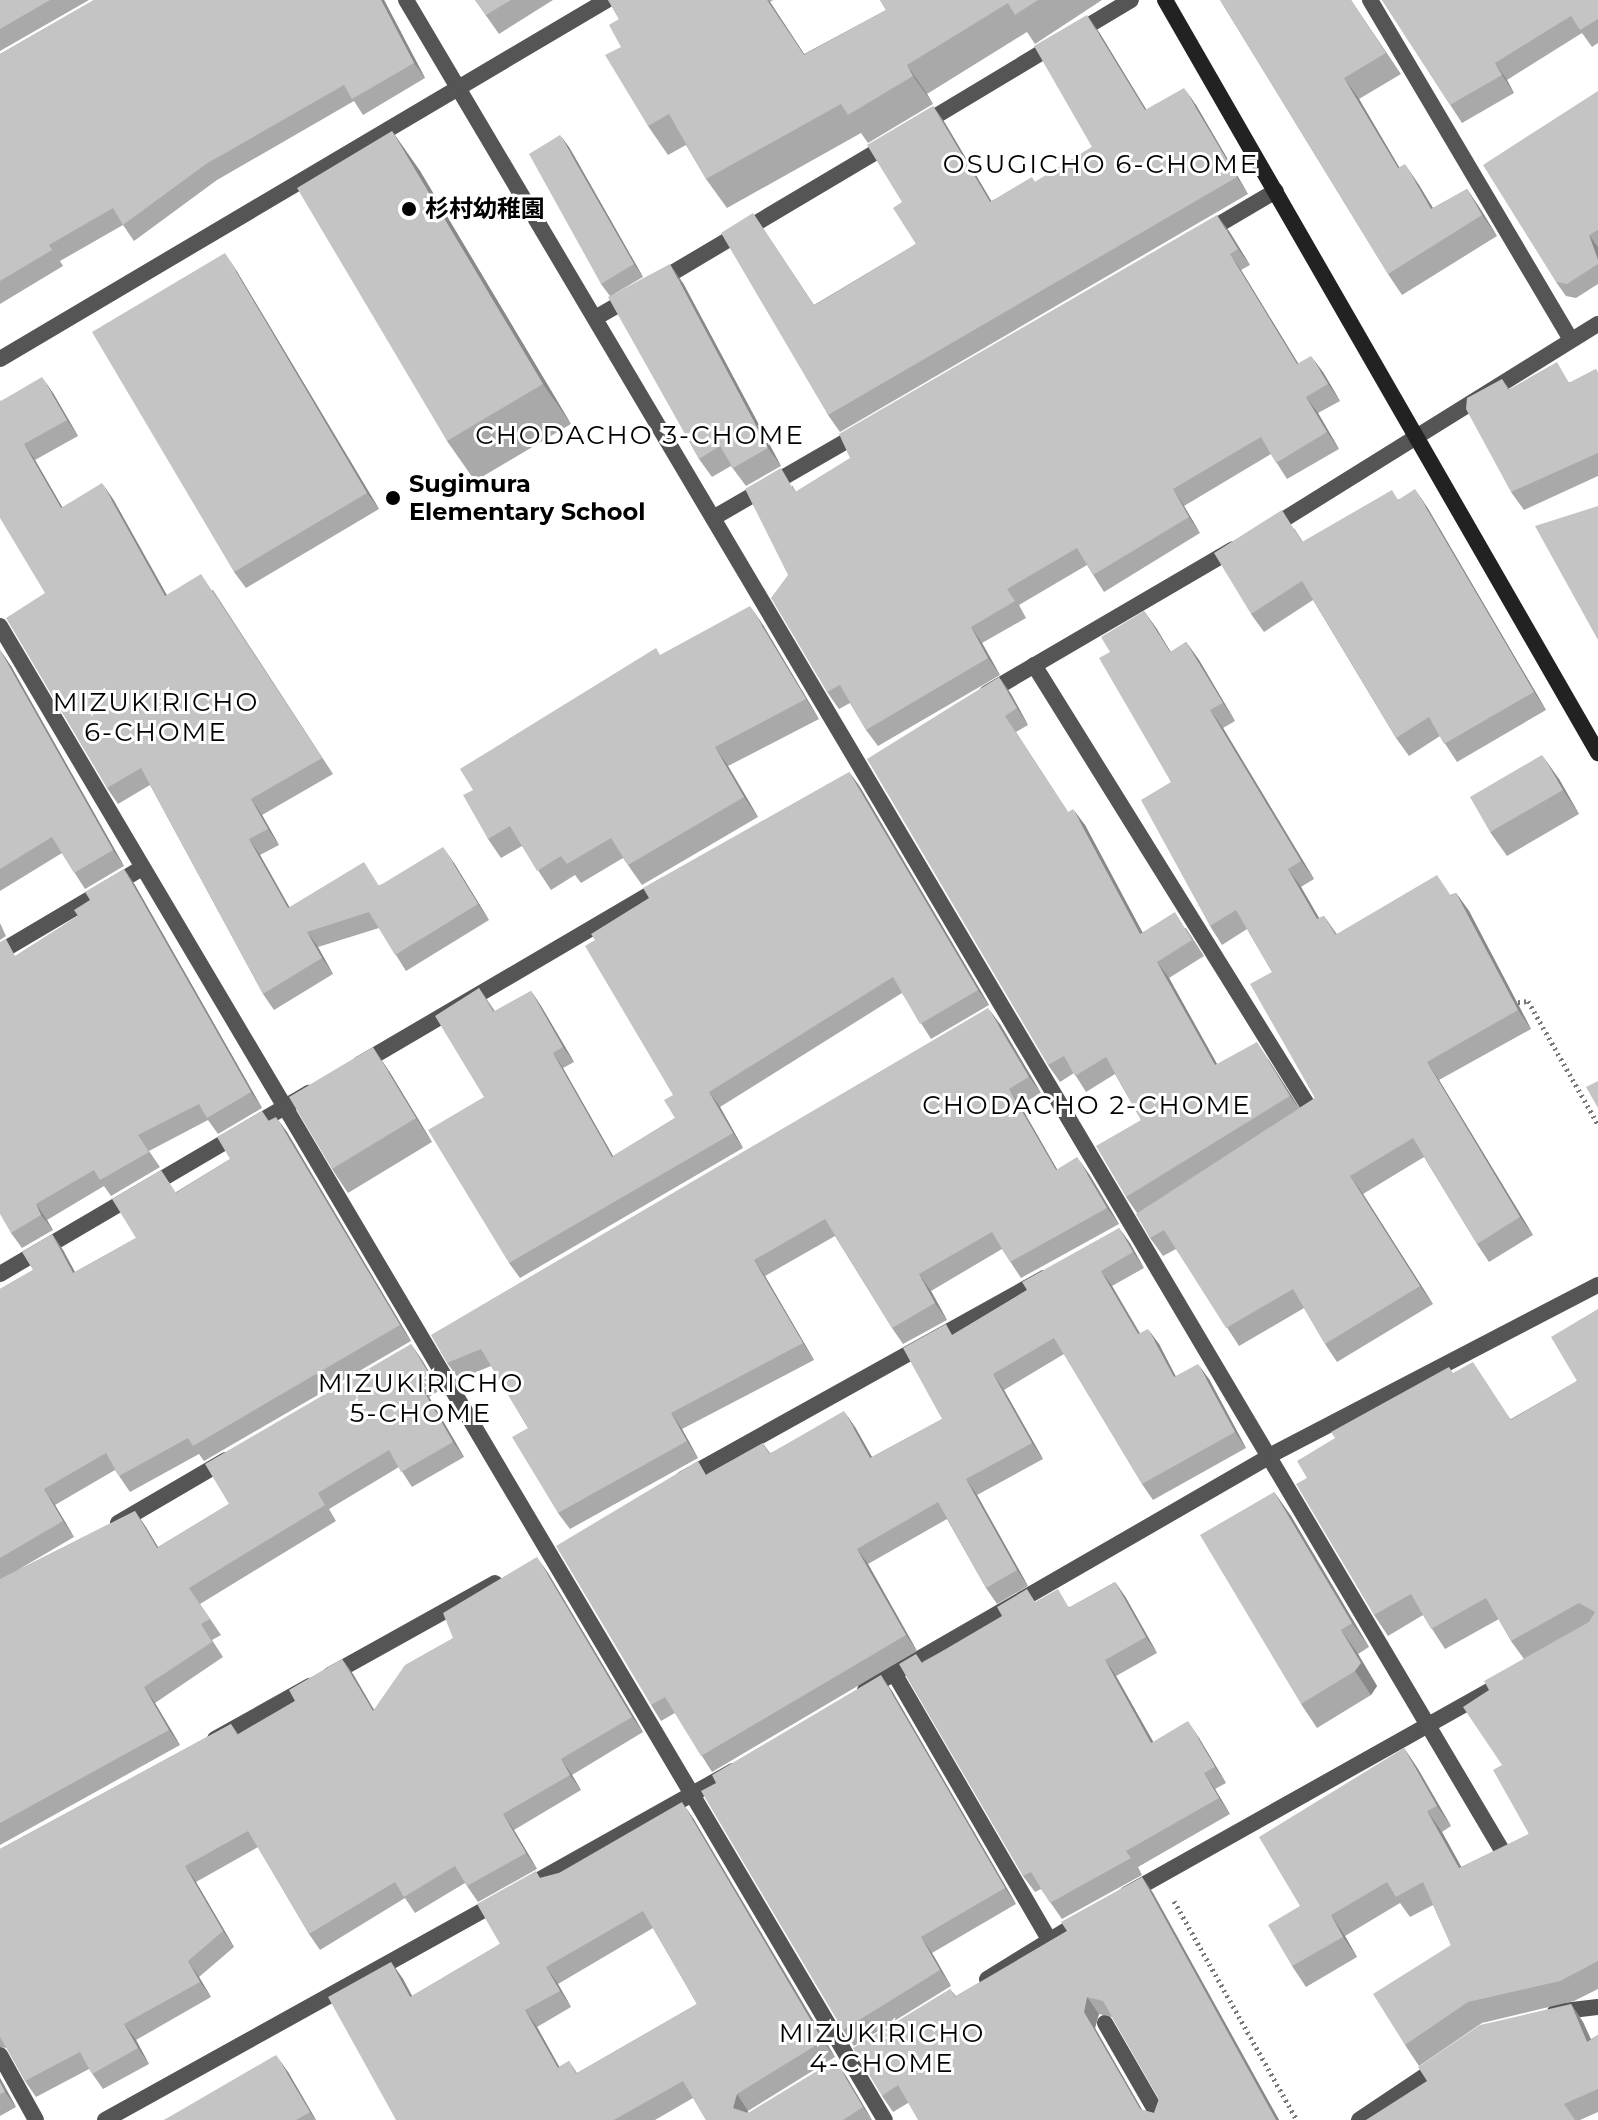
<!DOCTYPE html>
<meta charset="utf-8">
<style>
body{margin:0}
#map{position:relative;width:1598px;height:2120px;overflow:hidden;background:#fff;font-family:Montserrat,"Noto Sans JP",sans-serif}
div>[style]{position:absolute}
.path>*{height:5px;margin-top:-2.5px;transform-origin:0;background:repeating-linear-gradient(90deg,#777 0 2px,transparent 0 6px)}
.lane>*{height:16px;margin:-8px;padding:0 8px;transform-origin:8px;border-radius:8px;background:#555}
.street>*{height:16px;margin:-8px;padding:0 8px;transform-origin:8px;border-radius:8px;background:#555}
.secondary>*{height:16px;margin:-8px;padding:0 8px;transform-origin:8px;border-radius:8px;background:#222}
.wall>*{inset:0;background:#a9a9a9}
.shaded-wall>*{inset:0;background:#898989}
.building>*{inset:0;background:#c4c4c4}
.dots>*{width:22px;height:22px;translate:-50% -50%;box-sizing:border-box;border:4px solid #fff;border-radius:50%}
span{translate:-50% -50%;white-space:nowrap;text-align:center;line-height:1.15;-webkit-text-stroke:6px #fff;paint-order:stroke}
.poi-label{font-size:24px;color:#000;font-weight:700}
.left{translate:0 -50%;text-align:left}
.neighbourhood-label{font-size:26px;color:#000;letter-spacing:2px}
</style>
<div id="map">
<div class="path">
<i style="left:1512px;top:1003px;width:16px;rotate:-7deg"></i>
<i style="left:1528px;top:1001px;width:142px;rotate:60.4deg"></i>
<i style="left:1174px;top:1901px;width:251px;rotate:60.7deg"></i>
</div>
<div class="lane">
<i style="left:1076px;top:33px;width:64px;rotate:-31deg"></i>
<i style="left:921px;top:125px;width:157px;rotate:-31deg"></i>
<i style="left:1206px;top:232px;width:81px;rotate:-30.4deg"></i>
<i style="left:657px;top:282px;width:272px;rotate:-30.7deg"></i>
<i style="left:597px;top:317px;width:38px;rotate:-30deg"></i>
<i style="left:713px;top:518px;width:170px;rotate:-30deg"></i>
<i style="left:1034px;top:665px;width:532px;rotate:58.13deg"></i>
<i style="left:0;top:952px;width:165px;rotate:-30.6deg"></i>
<i style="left:683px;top:1479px;width:413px;rotate:-29.1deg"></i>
<i style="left:118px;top:1523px;width:125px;rotate:-30.3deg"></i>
<i style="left:894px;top:1673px;width:308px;rotate:59.8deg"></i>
<i style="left:330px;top:1675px;width:189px;rotate:-29.1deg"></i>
<i style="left:215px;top:1739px;width:109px;rotate:-29.2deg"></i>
<i style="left:1127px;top:1894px;width:437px;rotate:-29.3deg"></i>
<i style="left:987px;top:1979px;width:113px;rotate:-31.6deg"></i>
<i style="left:1105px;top:2023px;width:112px;rotate:60deg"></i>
</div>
<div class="street">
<i style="left:406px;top:0;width:2150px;rotate:59.36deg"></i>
<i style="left:1370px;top:0;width:393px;rotate:59.4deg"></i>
<i style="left:0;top:359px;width:705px;rotate:-30.6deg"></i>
<i style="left:1270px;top:528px;width:386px;rotate:-31.9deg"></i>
<i style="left:0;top:626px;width:1736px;rotate:59.36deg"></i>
<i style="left:987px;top:693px;width:285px;rotate:-30.3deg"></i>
<i style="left:360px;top:1064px;width:354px;rotate:-30.4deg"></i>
<i style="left:0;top:1274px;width:358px;rotate:-30.4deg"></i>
<i style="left:865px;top:1690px;width:471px;rotate:-30deg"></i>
<i style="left:1273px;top:1454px;width:366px;rotate:-27.5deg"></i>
<i style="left:530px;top:1885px;width:233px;rotate:-29.3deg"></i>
<i style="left:1555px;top:2012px;width:43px;rotate:-6.6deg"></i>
<i style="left:0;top:2055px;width:74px;rotate:61deg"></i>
<i style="left:105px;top:2120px;width:450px;rotate:-29deg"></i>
<i style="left:1359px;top:2120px;width:99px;rotate:-33.9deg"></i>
</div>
<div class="secondary">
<i style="left:1165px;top:0;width:869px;rotate:60.1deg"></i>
</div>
<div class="wall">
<i style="clip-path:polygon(0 0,89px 0,0 51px)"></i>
<i style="clip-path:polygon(94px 0,384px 0,425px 78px,363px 115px,354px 101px,217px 180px,134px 241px,123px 225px,60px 261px,63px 266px,0 304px,0 54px)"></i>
<i style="clip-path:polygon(475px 0,553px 0,499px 34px)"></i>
<i style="clip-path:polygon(608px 0,773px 0,770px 2px,804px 54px,886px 10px,880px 0,1102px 0,1035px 44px,1027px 32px,927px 94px,933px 104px,868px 143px,861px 133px,727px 208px,706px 179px,686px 145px,668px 155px,648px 126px,621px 47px,619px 19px)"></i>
<i style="clip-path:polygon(1220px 0,1351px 0,1401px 74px,1359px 99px,1399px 167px,1419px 185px,1433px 208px,1467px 189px,1481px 210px,1497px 236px,1402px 295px,1388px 274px)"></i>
<i style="clip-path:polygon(1382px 0,1598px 0,1598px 43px,1592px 47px,1582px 33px,1507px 80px,1514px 93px,1462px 123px)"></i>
<i style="clip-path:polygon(1099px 32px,1146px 110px,1196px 105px,1248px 194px,840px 432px,828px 415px,753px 213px,814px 305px,916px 244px,902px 202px,933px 106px,945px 123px,991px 201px,1035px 182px,1092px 147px)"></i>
<i style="clip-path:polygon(1598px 91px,1598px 284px,1576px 298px,1566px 296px,1556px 282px)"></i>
<i style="clip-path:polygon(392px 131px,420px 171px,571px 424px,475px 481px,447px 441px)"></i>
<i style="clip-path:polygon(569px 147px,643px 277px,614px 294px,683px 283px,781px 466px,746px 486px,731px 466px,712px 477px,699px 459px,610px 296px,601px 284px)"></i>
<i style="clip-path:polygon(1229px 231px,1250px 265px,1241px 270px,1298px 363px,1323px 372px,1340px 401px,1318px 413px,1339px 449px,1287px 479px,1271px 454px,1184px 506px,1200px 533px,1104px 592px,1087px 565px,1019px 605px,1026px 618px,982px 643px,1000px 675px,878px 746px,866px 730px,850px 703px,839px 709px,827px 692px,788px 575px,792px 485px,796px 492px)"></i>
<i style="clip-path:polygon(236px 270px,379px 509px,246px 588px,234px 572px)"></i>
<i style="clip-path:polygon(1596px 369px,1598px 373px,1598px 476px,1524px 510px,1511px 492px,1502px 379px,1509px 389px,1571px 382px)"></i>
<i style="clip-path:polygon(53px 393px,78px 436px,35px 460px,62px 507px,113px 499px,167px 595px,213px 590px,333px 774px,262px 815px,279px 845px,260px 855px,289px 907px,380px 885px,454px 863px,489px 920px,406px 971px,379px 928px,318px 947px,333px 974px,274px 1010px,263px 994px,150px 785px,118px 804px,107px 788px,45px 593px,2px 400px)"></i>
<i style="clip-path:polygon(1399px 499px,1427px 507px,1546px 710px,1457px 762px,1440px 736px,1409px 756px,1396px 738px,1313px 600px,1264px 632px,1251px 614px,1294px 528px,1303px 542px)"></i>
<i style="clip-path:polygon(1144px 611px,1171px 652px,1186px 642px,1199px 660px,1235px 721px,1223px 728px,1314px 879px,1301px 887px,1319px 918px,1324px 916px,1337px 934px,1456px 893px,1469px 911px,1531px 1029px,1439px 1080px,1533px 1235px,1489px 1262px,1477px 1244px,1424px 1157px,1363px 1194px,1433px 1304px,1337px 1362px,1325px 1344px,1304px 1308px,1239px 1346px,1176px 1249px,1163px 1256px,1150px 1238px,1137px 1213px,1126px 1197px,1141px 1120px,1115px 1074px,1086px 1092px,1074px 1073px,1060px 1082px,1048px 1065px,999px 677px,1011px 694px,1028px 725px,1016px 732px,1068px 812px,1085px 825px,1142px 932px,1186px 928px,1204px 956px,1169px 978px,1217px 1064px,1268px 1059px,1299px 1108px,1315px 1098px,1272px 972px,1247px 929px,1222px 945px,1210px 926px,1171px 782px,1110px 652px)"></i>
<i style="clip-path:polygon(763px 625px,819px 719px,728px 766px,758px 817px,642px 885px,623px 858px,581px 883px,575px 875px,551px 890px,522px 846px,501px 858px,488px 839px,473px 790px,661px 655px)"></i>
<i style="clip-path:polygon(0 650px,11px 666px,124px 866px,85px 889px,62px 853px,0 891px)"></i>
<i style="clip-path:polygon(849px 772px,860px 787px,989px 1005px,931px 1039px,902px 993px,720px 1107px,743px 1148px,520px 1278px,509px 1263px,484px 1097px,479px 988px,495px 1011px,531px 991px,541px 1006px,574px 1062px,563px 1068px,613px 1156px,675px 1118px,673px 1095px)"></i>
<i style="clip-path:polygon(1559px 779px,1579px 814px,1507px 856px,1490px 832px)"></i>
<i style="clip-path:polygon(124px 869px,135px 885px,262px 1108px,218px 1134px,208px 1120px,149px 1151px,160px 1167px,111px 1196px,104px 1186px,47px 1220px,53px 1230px,22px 1248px,11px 1233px,17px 955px,78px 916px,90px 900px)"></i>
<i style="clip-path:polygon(0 923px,6px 936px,0 940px)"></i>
<i style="clip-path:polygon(1000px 1024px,1041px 1093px,1020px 1105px,1057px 1169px,1089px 1174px,1119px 1224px,1021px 1278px,1002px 1249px,931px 1291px,947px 1320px,903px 1344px,892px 1328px,835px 1236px,765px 1276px,814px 1360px,682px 1429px,698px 1458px,570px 1529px,558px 1513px,528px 1428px,491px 1366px,459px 1379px,447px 1363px)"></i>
<i style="clip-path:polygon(389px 1071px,432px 1142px,348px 1193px,332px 1169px)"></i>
<i style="clip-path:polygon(262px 1111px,269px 1121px,287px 1132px,411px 1341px,204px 1461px,199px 1454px,130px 1492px,115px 1470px,55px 1505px,74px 1537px,16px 1571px,135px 1511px,158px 1547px,229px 1504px,411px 1344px,440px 1390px,429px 1397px,464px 1457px,412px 1487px,399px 1467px,329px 1509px,336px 1521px,200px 1604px,221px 1635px,212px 1640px,223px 1657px,155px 1703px,180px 1745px,0 1845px,0 1289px,33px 1270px,52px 1234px,63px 1250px,75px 1272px,136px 1238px,176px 1192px,230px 1159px)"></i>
<i style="clip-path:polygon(1119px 1228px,1144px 1268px,1112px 1286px,1140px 1333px,1159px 1344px,1175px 1376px,1209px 1379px,1246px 1448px,1153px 1500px,1142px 1484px,1064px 1354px,1004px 1390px,1043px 1459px,977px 1495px,1028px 1586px,997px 1604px,986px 1588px,947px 1519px,868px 1564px,917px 1651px,712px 1772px,675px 1713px,661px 1721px,651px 1705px,707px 1474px,763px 1443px,770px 1453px,855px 1427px,872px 1457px,942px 1419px,954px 1334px,1027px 1290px)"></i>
<i style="clip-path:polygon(1598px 1309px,1598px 1989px,1574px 2001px,1482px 2023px,1419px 2066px,1405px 2045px,1451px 1945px,1433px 1905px,1410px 1917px,1400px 1903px,1345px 1936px,1357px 1957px,1306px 1987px,1292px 1966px,1300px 1906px,1404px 1748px,1418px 1769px,1451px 1826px,1442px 1832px,1461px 1867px,1529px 1834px,1502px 1765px,1489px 1690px,1524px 1659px,1511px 1641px,1499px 1619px,1445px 1649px,1423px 1615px,1388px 1636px,1374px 1615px,1307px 1478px,1454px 1373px,1511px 1419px,1577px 1381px)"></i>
<i style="clip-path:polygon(1274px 1492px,1291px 1516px,1369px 1647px,1358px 1654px,1377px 1686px,1371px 1695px,1317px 1728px,1301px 1704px)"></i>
<i style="clip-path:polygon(548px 1573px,643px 1732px,572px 1775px,581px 1790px,514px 1830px,537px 1869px,478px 1902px,465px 1883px,415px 1913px,405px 1898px,320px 1950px,309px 1934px,258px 1847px,196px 1882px,234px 1947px,199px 1977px,211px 1997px,136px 2040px,149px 2064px,103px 2089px,89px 2069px,36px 2097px,25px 2081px,7px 2048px,0 2047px,0 1849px,231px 1724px,238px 1734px,295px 1701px,342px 1659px,353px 1674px,374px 1710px,453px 1638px)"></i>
<i style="clip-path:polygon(1115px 1582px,1126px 1598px,1157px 1653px,1116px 1676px,1153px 1742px,1199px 1738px,1226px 1783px,1215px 1789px,1230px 1814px,1138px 1867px,1142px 1875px,1062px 1919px,1041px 1889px,1035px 1892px,1023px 1876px,922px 1662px,1036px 1602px,1070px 1607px)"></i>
<i style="clip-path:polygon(892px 1691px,1016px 1904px,932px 1953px,951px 1986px,854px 2046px,843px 2030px)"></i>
<i style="clip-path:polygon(evenodd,693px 1818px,835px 2057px,748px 2111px,748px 2113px,846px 2076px,872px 2120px,706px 2120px,693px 2098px,655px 2120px,396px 2120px,391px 1962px,403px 1979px,412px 1996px,500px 1944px,540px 1878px,559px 1873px,693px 1818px,653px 1928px,697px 2004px,577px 2073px,569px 2061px,559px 2067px,537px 2027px,571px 2007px,558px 1984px,653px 1928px)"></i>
<i style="clip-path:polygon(evenodd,1142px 1877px,1153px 1893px,1279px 2120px,908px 2103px,893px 2112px,882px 2096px,950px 1989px,956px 1996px,1067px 1931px,1142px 1877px,1099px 2014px,1112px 2017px,1159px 2099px,1154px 2113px,1142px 2110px,1095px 2028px,1099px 2014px)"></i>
<i style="clip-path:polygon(1571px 2004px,1583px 2022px,1591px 2039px,1598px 2035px,1598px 2112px,1580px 2120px,1366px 2120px)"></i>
<i style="clip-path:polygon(288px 2072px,316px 2120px,164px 2120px)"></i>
<i style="clip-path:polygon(0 2078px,16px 2107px,0 2116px)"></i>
</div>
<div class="shaded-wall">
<i style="clip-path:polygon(381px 0,384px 0,425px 78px,414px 63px)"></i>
<i style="clip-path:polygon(767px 0,770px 2px,824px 84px,804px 55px)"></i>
<i style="clip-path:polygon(1087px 15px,1099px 32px,1157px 127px,1145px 110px)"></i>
<i style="clip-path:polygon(1495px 63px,1507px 80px,1514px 93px,1502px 75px)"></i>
<i style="clip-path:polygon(907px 65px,927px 94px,933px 104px,913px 76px)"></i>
<i style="clip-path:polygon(1344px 78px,1359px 99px,1412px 189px,1398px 168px)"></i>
<i style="clip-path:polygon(1184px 88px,1196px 105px,1248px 194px,1237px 177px)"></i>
<i style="clip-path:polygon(933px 106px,945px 123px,1002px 219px,990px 202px)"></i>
<i style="clip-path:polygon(392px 131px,420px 171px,571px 424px,543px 384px)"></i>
<i style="clip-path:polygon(560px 135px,569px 147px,643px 277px,634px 264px)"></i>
<i style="clip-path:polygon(1405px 164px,1419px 185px,1446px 230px,1431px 209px)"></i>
<i style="clip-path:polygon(1467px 189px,1481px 210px,1497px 236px,1482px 215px)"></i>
<i style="clip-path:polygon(1217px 215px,1229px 231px,1250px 265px,1238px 249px)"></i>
<i style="clip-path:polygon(1589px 235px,1598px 247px,1598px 260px)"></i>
<i style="clip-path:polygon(225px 253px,236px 270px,379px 509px,367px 493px)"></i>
<i style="clip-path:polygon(1230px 254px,1241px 270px,1308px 380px,1297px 364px)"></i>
<i style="clip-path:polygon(670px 264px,683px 283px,781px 466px,768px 448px)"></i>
<i style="clip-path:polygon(1311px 356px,1323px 372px,1340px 401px,1328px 384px)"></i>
<i style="clip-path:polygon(42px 377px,53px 393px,78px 436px,67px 420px)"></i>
<i style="clip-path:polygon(1306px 397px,1318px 413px,1339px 449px,1327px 432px)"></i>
<i style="clip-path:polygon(24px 444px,35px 460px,72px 524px,61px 508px)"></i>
<i style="clip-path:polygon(102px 483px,113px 499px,176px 612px,165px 596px)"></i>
<i style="clip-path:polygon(1173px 489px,1184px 506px,1200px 533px,1189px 517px)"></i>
<i style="clip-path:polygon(1415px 489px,1427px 507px,1546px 710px,1534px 692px)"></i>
<i style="clip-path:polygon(750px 606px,763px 625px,819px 719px,806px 699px)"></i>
<i style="clip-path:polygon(1144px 611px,1157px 629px,1182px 671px,1170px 652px)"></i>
<i style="clip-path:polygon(971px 627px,982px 643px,1000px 675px,988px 658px)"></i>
<i style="clip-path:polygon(1186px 642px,1199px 660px,1235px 721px,1223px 703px)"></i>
<i style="clip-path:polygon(0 650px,11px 666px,124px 866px,113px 850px)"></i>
<i style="clip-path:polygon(999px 677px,1011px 694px,1028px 725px,1017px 708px)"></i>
<i style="clip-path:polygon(1210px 710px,1223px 728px,1314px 879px,1301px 861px)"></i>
<i style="clip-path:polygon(715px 747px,728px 766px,758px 817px,744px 797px)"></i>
<i style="clip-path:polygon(1542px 755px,1559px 779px,1579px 814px,1563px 790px)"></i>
<i style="clip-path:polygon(849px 772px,860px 787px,989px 1005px,978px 990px)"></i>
<i style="clip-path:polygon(251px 799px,262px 815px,279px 845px,268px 829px)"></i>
<i style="clip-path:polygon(1073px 809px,1085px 825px,1152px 950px,1140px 934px)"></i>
<i style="clip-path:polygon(249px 839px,260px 855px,299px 924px,288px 908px)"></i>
<i style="clip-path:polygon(443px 847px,454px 863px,489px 920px,478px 904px)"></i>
<i style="clip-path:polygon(124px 869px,135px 885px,262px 1108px,251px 1092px)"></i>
<i style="clip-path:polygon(1288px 869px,1301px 887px,1330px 937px,1317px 919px)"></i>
<i style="clip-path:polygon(1456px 893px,1469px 911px,1531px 1029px,1518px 1010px)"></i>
<i style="clip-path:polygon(307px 932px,318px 947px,333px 974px,322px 958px)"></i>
<i style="clip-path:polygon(1157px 962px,1169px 978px,1227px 1082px,1215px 1065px)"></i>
<i style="clip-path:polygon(531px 991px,541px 1006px,574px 1062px,563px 1047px)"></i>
<i style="clip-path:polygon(988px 1008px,1000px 1024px,1041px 1093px,1029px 1077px)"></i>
<i style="clip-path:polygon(1257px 1042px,1268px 1059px,1302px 1112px,1290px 1096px)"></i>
<i style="clip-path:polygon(373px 1047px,389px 1071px,432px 1142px,416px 1118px)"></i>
<i style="clip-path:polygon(553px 1053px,563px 1068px,622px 1172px,612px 1157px)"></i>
<i style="clip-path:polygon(1427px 1062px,1439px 1080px,1533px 1235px,1520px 1217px)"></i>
<i style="clip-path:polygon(1009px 1089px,1020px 1105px,1067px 1187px,1056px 1170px)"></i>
<i style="clip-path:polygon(709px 1092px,720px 1107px,743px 1148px,733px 1133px)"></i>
<i style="clip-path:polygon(276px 1117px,287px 1132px,411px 1341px,400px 1325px)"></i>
<i style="clip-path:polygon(1077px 1157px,1089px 1174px,1119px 1224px,1107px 1208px)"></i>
<i style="clip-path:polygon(1350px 1176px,1363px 1194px,1433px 1304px,1420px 1286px)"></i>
<i style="clip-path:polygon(36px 1204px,47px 1220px,53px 1230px,41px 1215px)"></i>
<i style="clip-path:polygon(1119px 1228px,1130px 1243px,1144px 1268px,1133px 1252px)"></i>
<i style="clip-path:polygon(52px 1234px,63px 1250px,84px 1289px,73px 1273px)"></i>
<i style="clip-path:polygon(754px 1260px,765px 1276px,814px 1360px,803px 1343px)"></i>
<i style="clip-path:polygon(1101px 1271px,1112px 1286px,1149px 1350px,1138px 1334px)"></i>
<i style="clip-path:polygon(919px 1274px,931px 1291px,947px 1320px,935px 1303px)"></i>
<i style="clip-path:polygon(1148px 1329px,1159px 1344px,1184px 1392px,1174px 1377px)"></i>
<i style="clip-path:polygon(411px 1344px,422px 1360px,440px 1390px,429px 1374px)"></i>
<i style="clip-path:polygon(1198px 1364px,1209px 1379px,1246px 1448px,1235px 1432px)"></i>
<i style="clip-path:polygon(993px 1374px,1004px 1390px,1043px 1459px,1032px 1443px)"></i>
<i style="clip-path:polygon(418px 1381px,429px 1397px,464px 1457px,453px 1442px)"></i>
<i style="clip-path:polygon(844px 1411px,855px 1427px,881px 1473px,870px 1458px)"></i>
<i style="clip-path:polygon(671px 1413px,682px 1429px,698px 1458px,687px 1441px)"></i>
<i style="clip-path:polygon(966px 1479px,977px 1495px,1028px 1586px,1017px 1570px)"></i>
<i style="clip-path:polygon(44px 1489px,55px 1505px,74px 1537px,63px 1521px)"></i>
<i style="clip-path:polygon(1274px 1492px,1291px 1516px,1369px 1647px,1352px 1623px)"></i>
<i style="clip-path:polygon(135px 1511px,146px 1527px,168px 1564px,157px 1548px)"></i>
<i style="clip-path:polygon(857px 1549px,868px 1564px,917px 1651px,906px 1635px)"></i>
<i style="clip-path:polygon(537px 1557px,548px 1573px,643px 1732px,632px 1717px)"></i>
<i style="clip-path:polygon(1115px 1582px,1126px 1598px,1157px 1653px,1146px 1637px)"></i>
<i style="clip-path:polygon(1341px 1630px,1358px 1654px,1377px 1686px,1371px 1695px,1355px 1671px)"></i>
<i style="clip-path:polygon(342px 1659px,353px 1674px,384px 1727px,373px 1711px)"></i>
<i style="clip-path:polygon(1105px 1660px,1116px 1676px,1163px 1759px,1151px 1743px)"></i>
<i style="clip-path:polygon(881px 1675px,892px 1691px,1016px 1904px,1005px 1888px)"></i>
<i style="clip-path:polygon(144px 1687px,155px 1703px,180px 1745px,169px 1730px)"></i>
<i style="clip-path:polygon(1188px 1721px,1199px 1738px,1226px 1783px,1215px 1767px)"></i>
<i style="clip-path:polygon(1404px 1748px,1418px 1769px,1451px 1826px,1437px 1806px)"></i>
<i style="clip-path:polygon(561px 1759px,572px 1775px,581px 1790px,570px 1775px)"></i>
<i style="clip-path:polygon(1204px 1773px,1215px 1789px,1230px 1814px,1219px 1798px)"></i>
<i style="clip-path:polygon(682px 1802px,693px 1818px,835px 2057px,823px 2041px)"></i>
<i style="clip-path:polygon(1427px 1811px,1442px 1832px,1473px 1888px,1459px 1868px)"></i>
<i style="clip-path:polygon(503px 1814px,514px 1830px,537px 1869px,526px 1853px)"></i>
<i style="clip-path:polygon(185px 1866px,196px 1882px,234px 1947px,223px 1931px)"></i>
<i style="clip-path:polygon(1142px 1877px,1153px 1893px,1279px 2120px,1276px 2120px)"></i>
<i style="clip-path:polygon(1331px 1915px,1345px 1936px,1357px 1957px,1343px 1937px)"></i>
<i style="clip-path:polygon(921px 1937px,932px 1953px,951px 1986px,940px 1970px)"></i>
<i style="clip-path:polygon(188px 1961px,199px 1977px,211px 1997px,200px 1982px)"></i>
<i style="clip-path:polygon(391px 1962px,403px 1979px,421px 2013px,410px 1997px)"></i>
<i style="clip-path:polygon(546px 1967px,558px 1984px,571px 2007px,560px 1991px)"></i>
<i style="clip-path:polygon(1087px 1997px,1099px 2014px,1095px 2028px,1148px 2120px,1140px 2109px,1084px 2012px)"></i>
<i style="clip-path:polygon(1571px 2004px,1583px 2022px,1598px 2056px,1587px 2042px)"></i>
<i style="clip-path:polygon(525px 2010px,537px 2027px,569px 2084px,558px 2068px)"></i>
<i style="clip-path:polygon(124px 2024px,136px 2040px,149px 2064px,138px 2048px)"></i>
<i style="clip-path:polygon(276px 2055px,288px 2072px,316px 2120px,310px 2112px)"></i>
<i style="clip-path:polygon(835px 2060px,846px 2076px,872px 2120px,863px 2107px)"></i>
<i style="clip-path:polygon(0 2078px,16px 2107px,5px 2092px,0 2082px)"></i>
<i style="clip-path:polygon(737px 2094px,748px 2111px,746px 2120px,733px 2108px)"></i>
</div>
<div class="building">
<i style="clip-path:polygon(0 0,50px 0,0 29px)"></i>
<i style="clip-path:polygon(94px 0,381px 0,414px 63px,352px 99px,344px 85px,206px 164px,123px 225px,113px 208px,49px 245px,52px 250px,0 281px,0 54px)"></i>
<i style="clip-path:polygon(475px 0,511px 0,486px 15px)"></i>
<i style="clip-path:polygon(608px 0,767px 0,804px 55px,886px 10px,880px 0,1038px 0,1015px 15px,1008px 3px,907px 65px,913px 76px,848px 115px,841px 104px,706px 179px,669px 114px,648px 126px,605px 55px,621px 47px,609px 25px,619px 19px)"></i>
<i style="clip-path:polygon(1220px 0,1351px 0,1386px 53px,1344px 78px,1398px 168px,1405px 164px,1431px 209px,1467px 189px,1482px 215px,1388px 274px)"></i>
<i style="clip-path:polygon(1382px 0,1598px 0,1598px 19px,1580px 30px,1571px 16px,1495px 63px,1502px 75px,1450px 105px)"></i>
<i style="clip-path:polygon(1087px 15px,1145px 110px,1184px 88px,1237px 177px,828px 415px,721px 233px,753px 213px,814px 306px,885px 263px,916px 244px,893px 208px,902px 202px,867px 145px,933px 106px,990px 202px,1032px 177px,1035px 182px,1092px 147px,1034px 46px)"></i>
<i style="clip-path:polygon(1598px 91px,1598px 230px,1589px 235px,1598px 260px,1598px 264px,1567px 284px,1556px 282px,1483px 165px)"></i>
<i style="clip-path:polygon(392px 131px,543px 384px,447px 441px,297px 188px)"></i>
<i style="clip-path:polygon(560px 135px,634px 264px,601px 284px,529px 154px)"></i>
<i style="clip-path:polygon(1217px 215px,1238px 249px,1230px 254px,1297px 364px,1311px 356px,1328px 384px,1306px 397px,1327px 432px,1276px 463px,1261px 437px,1173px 489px,1189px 517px,1093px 575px,1077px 548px,1007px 589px,1015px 601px,971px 627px,988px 658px,866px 730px,840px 685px,827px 692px,771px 598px,788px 575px,745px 489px,781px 468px,795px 492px,850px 458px,839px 434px)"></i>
<i style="clip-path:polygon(225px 253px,367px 493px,234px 572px,92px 332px)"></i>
<i style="clip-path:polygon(670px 264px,768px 448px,733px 468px,720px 446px,699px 459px,608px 297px)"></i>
<i style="clip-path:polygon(1557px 362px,1569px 383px,1596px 369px,1598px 374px,1598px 453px,1511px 492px,1466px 409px,1467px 398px,1502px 379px,1508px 390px)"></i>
<i style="clip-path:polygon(42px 377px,67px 420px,24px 444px,61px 508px,102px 483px,165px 596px,201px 574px,322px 758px,251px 799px,268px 829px,249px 839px,288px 908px,364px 862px,379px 886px,443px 847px,478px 904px,395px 955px,369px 912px,307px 932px,322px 958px,263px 994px,141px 768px,107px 788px,6px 618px,45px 593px,0 518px,0 400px,1px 401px)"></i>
<i style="clip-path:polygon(1415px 489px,1534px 692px,1444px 744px,1429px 717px,1396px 738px,1302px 581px,1251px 614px,1214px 553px,1282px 510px,1302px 542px,1392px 490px,1398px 500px)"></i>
<i style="clip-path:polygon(1598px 506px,1598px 640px,1535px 526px)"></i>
<i style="clip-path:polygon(750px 606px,806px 699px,715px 747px,744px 797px,628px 865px,611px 838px,567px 864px,561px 856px,537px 871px,510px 826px,488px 839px,463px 795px,473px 790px,460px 769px,656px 648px,660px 655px)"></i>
<i style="clip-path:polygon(1144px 611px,1170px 652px,1186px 642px,1223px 703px,1210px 710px,1301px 861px,1288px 869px,1317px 919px,1324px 916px,1335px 935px,1437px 875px,1451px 896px,1456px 893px,1518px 1010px,1427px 1062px,1520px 1217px,1477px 1244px,1413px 1138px,1350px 1176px,1420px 1286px,1325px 1344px,1293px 1289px,1226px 1328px,1164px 1230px,1150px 1238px,1136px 1214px,1315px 1098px,1250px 984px,1272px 972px,1236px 910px,1210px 926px,1141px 800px,1171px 782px,1099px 658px,1110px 652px,1101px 637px)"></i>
<i style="clip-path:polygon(0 650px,113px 850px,74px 873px,52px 837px,0 869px)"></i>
<i style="clip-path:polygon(999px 677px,1017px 708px,1005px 716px,1068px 812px,1073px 809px,1140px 934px,1175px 912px,1192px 940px,1157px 962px,1215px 1065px,1257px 1042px,1290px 1096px,1126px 1197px,1096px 1146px,1141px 1120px,1106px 1057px,1075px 1076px,1064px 1056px,1048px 1065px,867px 759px)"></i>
<i style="clip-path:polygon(1542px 755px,1563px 790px,1490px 832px,1470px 797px)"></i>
<i style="clip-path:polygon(849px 772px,978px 990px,920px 1024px,893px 977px,709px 1092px,733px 1133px,509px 1263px,428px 1130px,484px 1097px,435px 1016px,479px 988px,493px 1012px,531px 991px,563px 1047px,553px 1053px,612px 1157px,675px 1118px,664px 1100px,673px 1095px,585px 946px,595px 940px,591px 934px,649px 898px,643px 888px)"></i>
<i style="clip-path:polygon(124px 869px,251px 1092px,207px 1118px,199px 1104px,138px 1135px,149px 1152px,100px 1180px,94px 1170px,36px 1204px,41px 1215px,11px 1233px,0 1214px,0 942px,6px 939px,15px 956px,78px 916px,74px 910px,90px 900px,85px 892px)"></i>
<i style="clip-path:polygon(988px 1008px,1029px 1077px,1009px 1089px,1056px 1170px,1077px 1157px,1107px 1208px,1010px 1262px,992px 1232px,919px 1274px,935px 1303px,892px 1328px,825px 1219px,754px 1260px,803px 1343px,671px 1413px,687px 1441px,558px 1513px,512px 1437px,528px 1428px,481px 1349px,447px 1363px,431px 1335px)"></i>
<i style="clip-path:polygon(373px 1047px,416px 1118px,332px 1169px,289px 1097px)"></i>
<i style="clip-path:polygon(1598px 1081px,1598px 1108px,1586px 1087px)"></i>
<i style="clip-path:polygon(262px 1111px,268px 1121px,276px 1117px,400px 1325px,193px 1446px,188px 1438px,119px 1476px,106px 1453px,44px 1489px,63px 1521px,0 1558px,0 1289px,33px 1270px,22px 1252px,52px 1234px,73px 1273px,136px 1238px,112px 1199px,161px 1170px,176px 1193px,230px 1159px,217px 1137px)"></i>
<i style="clip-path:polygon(1119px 1228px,1133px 1252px,1101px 1271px,1138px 1334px,1148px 1329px,1174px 1377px,1198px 1364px,1235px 1432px,1142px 1484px,1054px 1338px,993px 1374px,1032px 1443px,966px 1479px,1017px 1570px,986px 1588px,938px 1502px,857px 1549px,906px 1635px,701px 1756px,665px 1697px,651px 1705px,556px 1546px,698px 1461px,706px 1475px,763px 1443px,769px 1454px,844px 1411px,870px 1458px,942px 1419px,903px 1348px,946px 1324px,952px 1335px,1027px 1290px,1022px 1282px)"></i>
<i style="clip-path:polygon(1598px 1309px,1598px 1961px,1560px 1981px,1468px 2002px,1405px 2045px,1373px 1994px,1451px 1945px,1423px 1882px,1396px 1897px,1387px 1882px,1331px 1915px,1343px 1937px,1292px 1966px,1268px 1925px,1300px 1906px,1259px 1837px,1404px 1748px,1437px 1806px,1427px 1811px,1459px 1868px,1529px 1834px,1493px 1770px,1502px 1765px,1463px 1707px,1489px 1690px,1484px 1681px,1589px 1622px,1595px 1612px,1579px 1603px,1511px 1641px,1486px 1598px,1431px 1629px,1411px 1594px,1374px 1615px,1296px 1484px,1307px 1478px,1297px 1461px,1335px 1438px,1331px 1432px,1449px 1367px,1453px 1373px,1473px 1362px,1511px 1420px,1577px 1381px,1551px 1337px)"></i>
<i style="clip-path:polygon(411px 1344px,429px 1374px,418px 1381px,453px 1442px,401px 1472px,389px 1450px,318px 1493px,325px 1505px,189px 1588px,210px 1619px,201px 1624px,212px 1642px,144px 1687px,169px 1730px,0 1823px,0 1579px,135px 1511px,157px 1548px,229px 1504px,205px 1464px)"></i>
<i style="clip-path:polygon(1274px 1492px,1352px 1623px,1341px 1630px,1361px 1663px,1355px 1671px,1301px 1704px,1200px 1535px)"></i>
<i style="clip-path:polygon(537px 1557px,632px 1717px,561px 1759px,570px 1775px,503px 1814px,526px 1853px,467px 1886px,455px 1866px,404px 1897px,395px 1882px,309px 1934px,248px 1831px,185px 1866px,223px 1931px,188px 1961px,200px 1982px,124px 2024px,138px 2048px,92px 2074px,80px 2052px,25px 2081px,0 2037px,0 1849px,231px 1724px,237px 1735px,295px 1701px,289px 1690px,342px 1659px,373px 1711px,405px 1665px,453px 1638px,443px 1613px)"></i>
<i style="clip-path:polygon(1115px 1582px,1146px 1637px,1105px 1660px,1151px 1743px,1188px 1721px,1215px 1767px,1204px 1773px,1219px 1798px,1126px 1851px,1131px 1858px,1050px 1903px,1031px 1872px,1023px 1876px,899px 1664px,916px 1654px,922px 1663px,1002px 1616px,997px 1607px,1027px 1589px,1035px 1602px,1058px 1589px,1069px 1608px)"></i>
<i style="clip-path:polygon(881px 1675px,1005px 1888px,921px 1937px,940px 1970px,843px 2030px,701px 1791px,716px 1783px,712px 1775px)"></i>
<i style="clip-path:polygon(evenodd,682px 1802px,823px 2041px,737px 2094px,733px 2108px,748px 2113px,835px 2060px,863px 2107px,843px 2120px,706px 2120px,683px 2081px,614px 2120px,396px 2120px,328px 1997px,391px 1962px,410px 1997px,500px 1944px,477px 1904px,536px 1871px,540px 1878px,559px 1873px,682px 1802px,643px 1911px,697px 2004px,576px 2074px,569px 2061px,558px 2068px,525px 2010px,560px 1991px,546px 1967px,643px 1911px)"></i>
<i style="clip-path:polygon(evenodd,1142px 1877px,1276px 2120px,918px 2120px,898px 2085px,882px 2096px,853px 2048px,950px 1989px,955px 1997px,1067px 1931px,1061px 1922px,1142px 1877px,1087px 1997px,1103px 2001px,1159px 2099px,1154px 2113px,1140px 2109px,1084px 2012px,1087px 1997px)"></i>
<i style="clip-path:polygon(1571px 2004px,1587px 2042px,1598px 2035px,1598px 2089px,1564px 2104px,1575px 2120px,1366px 2120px,1427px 2081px,1418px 2067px,1480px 2025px)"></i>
<i style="clip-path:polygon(276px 2055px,310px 2112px,296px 2120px,164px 2120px)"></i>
<i style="clip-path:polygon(0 2082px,5px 2092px,0 2094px)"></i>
</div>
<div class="dots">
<i style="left:409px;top:209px;background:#000"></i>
<i style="left:393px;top:498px;background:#000"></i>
</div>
<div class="poi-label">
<span class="left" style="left:425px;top:209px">杉村幼稚園</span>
<span class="left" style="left:409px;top:498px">Sugimura<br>Elementary School</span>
</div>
<div class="neighbourhood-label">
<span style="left:1101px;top:165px">OSUGICHO 6-CHOME</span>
<span style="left:640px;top:436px">CHODACHO 3-CHOME</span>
<span style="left:156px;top:718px">MIZUKIRICHO<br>6-CHOME</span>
<span style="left:1087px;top:1106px">CHODACHO 2-CHOME</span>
<span style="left:421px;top:1399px">MIZUKIRICHO<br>5-CHOME</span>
<span style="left:882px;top:2049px">MIZUKIRICHO<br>4-CHOME</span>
</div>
</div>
